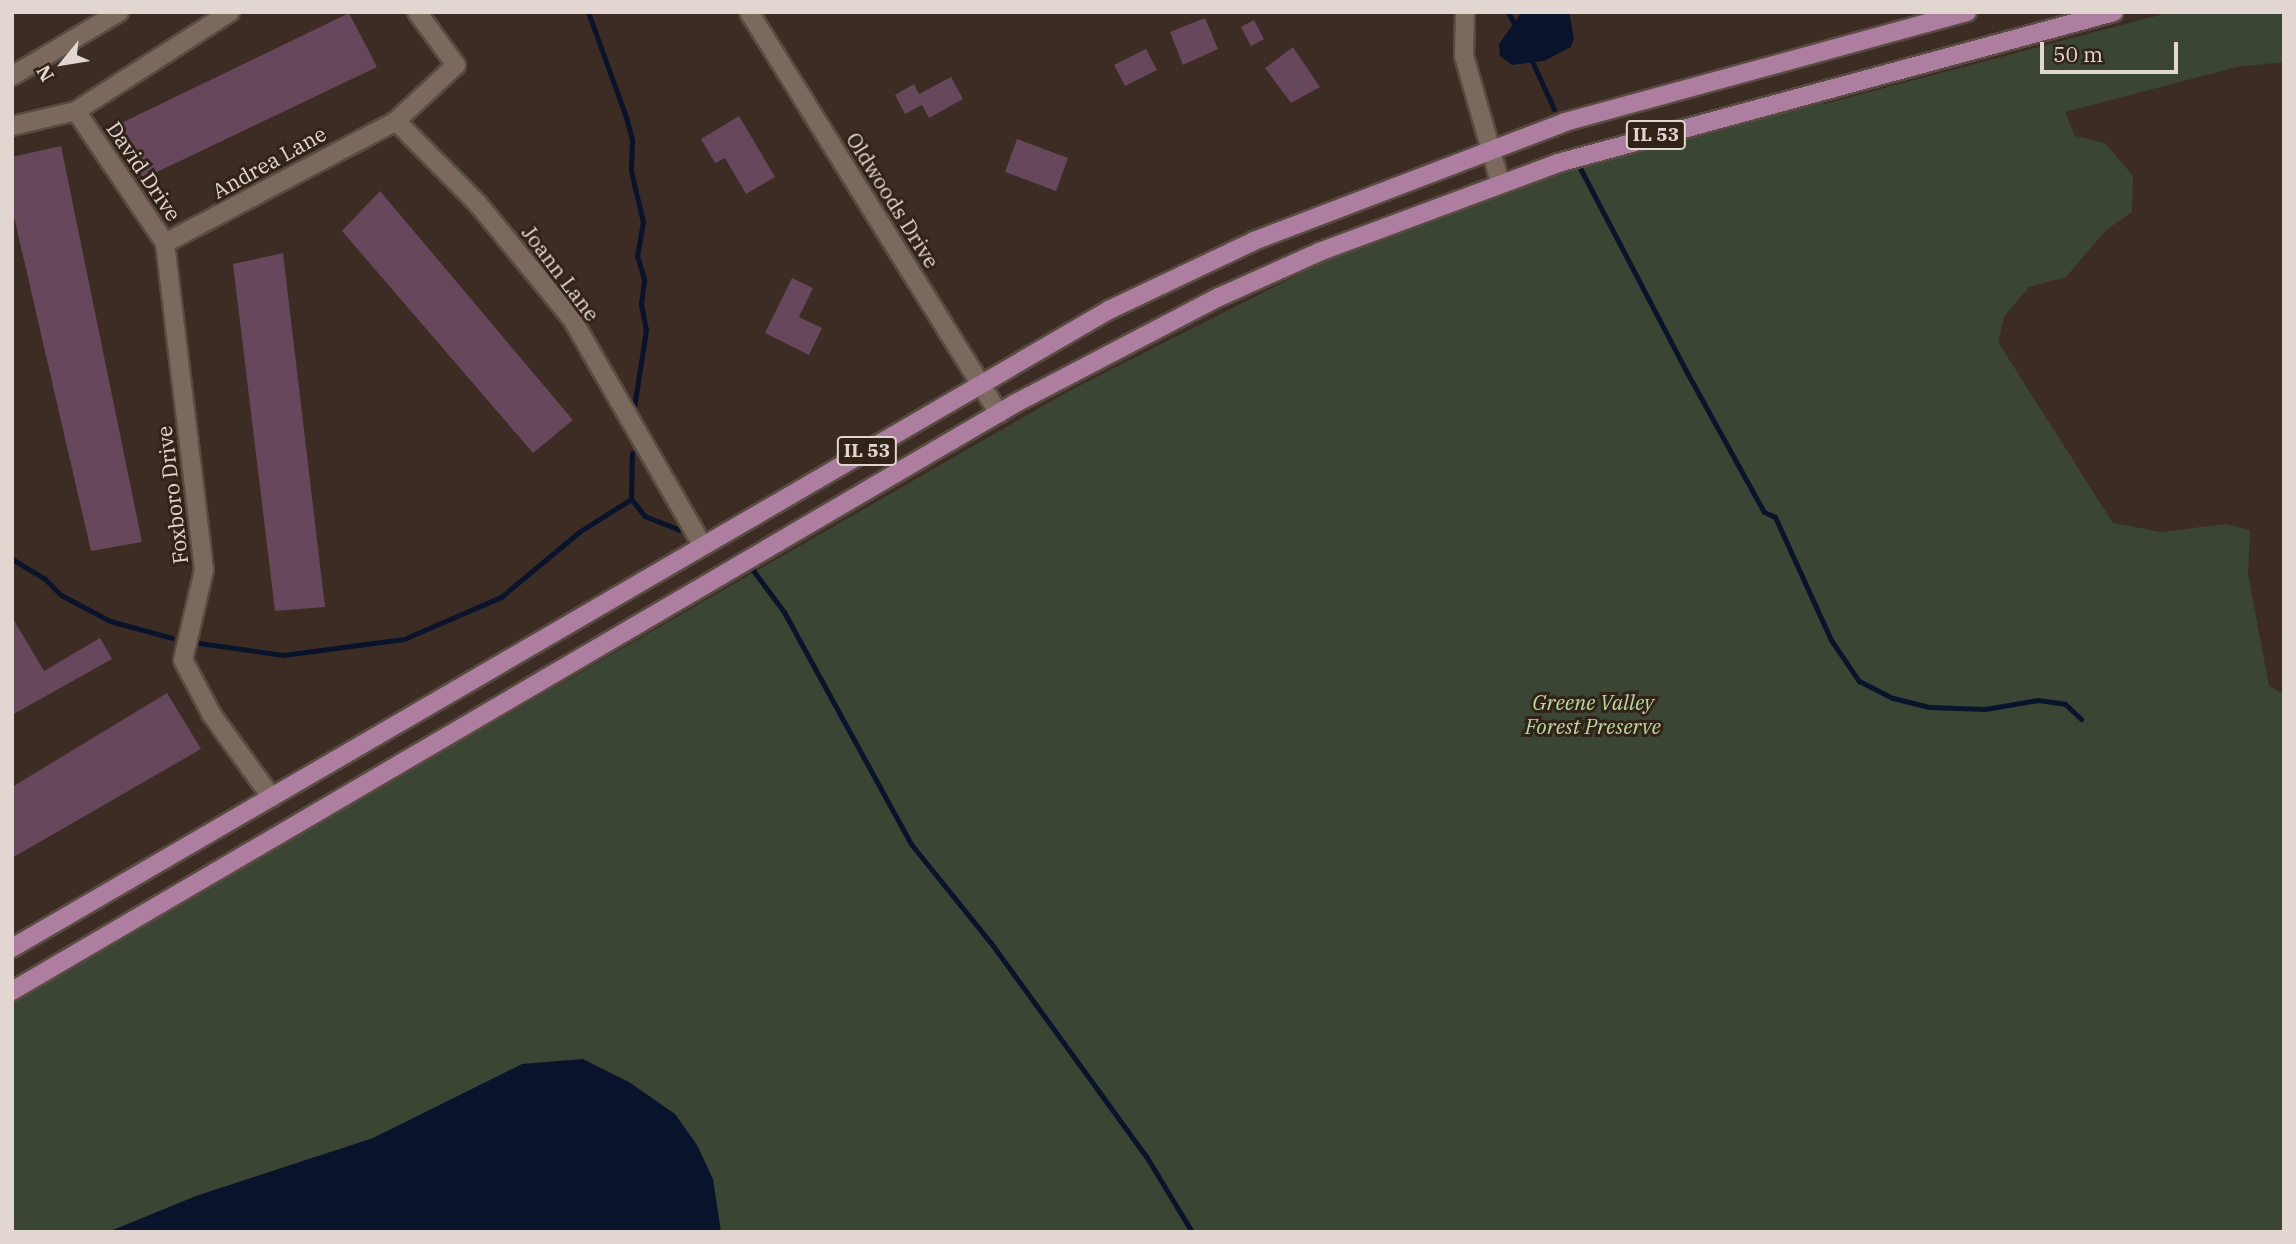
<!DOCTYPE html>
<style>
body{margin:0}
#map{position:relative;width:2296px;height:1244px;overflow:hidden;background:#3d2c23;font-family:"IBM Plex Serif",serif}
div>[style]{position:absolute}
.green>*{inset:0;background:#3a4533}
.water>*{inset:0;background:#09142c}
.stream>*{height:5px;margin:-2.5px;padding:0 2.5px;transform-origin:2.5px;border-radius:2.5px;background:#09142c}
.building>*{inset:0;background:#66475b}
.roads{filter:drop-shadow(2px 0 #584b42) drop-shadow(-2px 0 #584b42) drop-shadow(0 2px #584b42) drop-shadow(0 -2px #584b42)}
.street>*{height:18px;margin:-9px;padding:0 9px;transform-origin:9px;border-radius:9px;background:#7c695e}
.primary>*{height:18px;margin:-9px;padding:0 9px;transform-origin:9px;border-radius:9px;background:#ad7e9f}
span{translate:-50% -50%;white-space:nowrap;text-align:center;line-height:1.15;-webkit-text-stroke:6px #322319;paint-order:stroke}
.shield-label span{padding:2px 5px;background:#322319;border:2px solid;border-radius:5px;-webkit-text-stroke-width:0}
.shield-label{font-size:19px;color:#e1d6d0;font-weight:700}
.street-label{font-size:21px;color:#e1d6d0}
.park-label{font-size:21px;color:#bad9a2;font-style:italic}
.frame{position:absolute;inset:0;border:14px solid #e1d6d0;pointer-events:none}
.north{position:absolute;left:28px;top:28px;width:70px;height:70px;-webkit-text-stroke:5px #322319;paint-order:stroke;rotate:240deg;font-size:19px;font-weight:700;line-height:28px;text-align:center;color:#e1d6d0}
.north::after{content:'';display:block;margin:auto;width:24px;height:32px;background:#e1d6d0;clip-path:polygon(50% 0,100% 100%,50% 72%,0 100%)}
.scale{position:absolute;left:2040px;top:42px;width:138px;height:32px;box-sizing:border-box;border:4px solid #e1d6d0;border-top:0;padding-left:9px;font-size:21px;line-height:24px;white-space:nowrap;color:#e1d6d0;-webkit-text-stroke:5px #322319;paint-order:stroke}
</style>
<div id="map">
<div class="green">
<i style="clip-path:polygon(2171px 12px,2284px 12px,2284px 62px,2237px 67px,2065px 112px,2075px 136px,2105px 143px,2133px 176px,2132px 212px,2106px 230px,2066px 277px,2029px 287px,2004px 317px,1998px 342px,2113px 523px,2161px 532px,2225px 524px,2250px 530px,2248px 574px,2269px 686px,2284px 694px,2284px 1232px,12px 1232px,12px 1000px,1067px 392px,1329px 259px,1558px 175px,1820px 97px,1824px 104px)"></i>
</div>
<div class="water">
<i style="clip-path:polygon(1522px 12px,1569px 12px,1574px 38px,1571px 47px,1544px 61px,1512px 65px,1500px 56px,1499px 44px)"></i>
<i style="clip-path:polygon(583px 1059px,629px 1082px,675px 1114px,697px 1145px,713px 1179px,721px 1232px,108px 1232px,196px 1196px,373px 1138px,522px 1064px)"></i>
</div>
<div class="stream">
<i style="left:588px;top:12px;width:112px;rotate:70.1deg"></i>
<i style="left:626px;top:117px;width:24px;rotate:75deg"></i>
<i style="left:632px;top:140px;width:31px;rotate:92deg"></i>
<i style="left:631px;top:171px;width:52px;rotate:76.8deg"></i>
<i style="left:643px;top:222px;width:34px;rotate:100deg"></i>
<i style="left:637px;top:255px;width:26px;rotate:74deg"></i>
<i style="left:644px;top:280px;width:24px;rotate:97deg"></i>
<i style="left:641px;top:304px;width:26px;rotate:79deg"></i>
<i style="left:646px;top:330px;width:85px;rotate:98.8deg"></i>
<i style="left:1508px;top:12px;width:15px;rotate:62deg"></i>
<i style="left:1531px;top:59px;width:55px;rotate:65.3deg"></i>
<i style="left:1580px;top:168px;width:227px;rotate:62.4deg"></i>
<i style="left:1685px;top:369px;width:163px;rotate:61.1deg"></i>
<i style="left:1764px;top:512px;width:12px;rotate:24deg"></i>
<i style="left:1775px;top:517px;width:135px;rotate:65.5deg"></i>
<i style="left:1831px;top:640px;width:50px;rotate:55.7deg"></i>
<i style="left:1859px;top:681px;width:38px;rotate:27deg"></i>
<i style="left:1893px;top:698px;width:37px;rotate:14deg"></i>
<i style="left:1929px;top:707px;width:56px;rotate:2deg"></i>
<i style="left:1985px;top:709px;width:54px;rotate:-9.6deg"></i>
<i style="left:2038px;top:700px;width:27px;rotate:8deg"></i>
<i style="left:2065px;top:704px;width:22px;rotate:43deg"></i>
<i style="left:631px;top:499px;width:22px;rotate:51deg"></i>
<i style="left:645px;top:516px;width:37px;rotate:22deg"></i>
<i style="left:631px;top:499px;width:46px;rotate:-88.8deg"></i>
<i style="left:12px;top:559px;width:37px;rotate:31deg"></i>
<i style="left:44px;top:578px;width:24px;rotate:45deg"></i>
<i style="left:61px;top:595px;width:55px;rotate:28deg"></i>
<i style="left:110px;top:621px;width:64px;rotate:15.3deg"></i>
<i style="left:752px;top:569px;width:54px;rotate:53.3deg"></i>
<i style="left:784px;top:612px;width:264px;rotate:61.3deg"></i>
<i style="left:911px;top:844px;width:127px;rotate:51.1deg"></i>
<i style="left:991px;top:943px;width:263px;rotate:54deg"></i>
<i style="left:1146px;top:1156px;width:89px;rotate:58.8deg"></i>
<i style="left:192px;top:642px;width:92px;rotate:8.1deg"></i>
<i style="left:283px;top:655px;width:122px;rotate:-7.5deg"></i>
<i style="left:404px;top:639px;width:106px;rotate:-23.4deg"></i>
<i style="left:501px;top:597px;width:102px;rotate:-39.8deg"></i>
<i style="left:579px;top:532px;width:62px;rotate:-32.4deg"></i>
</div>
<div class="building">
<i style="clip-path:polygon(349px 13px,377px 67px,138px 181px,113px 127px)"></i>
<i style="clip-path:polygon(1205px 18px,1218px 49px,1183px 65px,1170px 32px)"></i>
<i style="clip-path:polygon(1254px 20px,1264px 39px,1251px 46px,1241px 27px)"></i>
<i style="clip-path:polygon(1293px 47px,1320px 87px,1291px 103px,1265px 68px)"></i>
<i style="clip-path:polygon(1146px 49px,1157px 70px,1125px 86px,1114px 65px)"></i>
<i style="clip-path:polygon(951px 77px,963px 99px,929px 118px,922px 105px,905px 114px,895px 95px,914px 84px,919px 94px)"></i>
<i style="clip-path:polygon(739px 116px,775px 177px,746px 194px,725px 158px,715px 163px,701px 139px)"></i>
<i style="clip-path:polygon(1017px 139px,1068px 158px,1056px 191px,1005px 172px)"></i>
<i style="clip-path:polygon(61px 146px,142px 542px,91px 551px,12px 208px,12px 157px)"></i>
<i style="clip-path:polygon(380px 191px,573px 420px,533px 453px,342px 231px)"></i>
<i style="clip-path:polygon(283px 253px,325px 607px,275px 611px,233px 264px)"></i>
<i style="clip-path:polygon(792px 278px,813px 288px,799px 317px,822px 328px,809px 355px,765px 333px)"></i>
<i style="clip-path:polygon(12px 617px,44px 671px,100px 638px,112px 659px,12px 715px)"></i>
<i style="clip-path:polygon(167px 693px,201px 749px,12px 858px,12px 787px)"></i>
</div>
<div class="roads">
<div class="street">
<i style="left:749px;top:12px;width:473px;rotate:58.1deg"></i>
<i style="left:1465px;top:12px;width:44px;rotate:91.3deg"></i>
<i style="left:1464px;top:56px;width:131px;rotate:74.1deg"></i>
<i style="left:12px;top:76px;width:125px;rotate:-30.9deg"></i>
<i style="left:76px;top:111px;width:159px;rotate:56deg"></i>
<i style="left:165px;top:243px;width:329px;rotate:83.2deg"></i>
<i style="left:204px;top:570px;width:92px;rotate:103.1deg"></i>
<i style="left:183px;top:660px;width:62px;rotate:62.2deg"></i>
<i style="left:212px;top:715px;width:102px;rotate:54.1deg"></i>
<i style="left:396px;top:121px;width:117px;rotate:45.3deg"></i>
<i style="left:478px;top:204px;width:149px;rotate:50.7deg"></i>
<i style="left:572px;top:319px;width:262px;rotate:60deg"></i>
<i style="left:12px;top:126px;width:66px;rotate:-13.2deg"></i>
<i style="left:76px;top:111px;width:183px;rotate:-32.7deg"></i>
<i style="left:165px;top:243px;width:261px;rotate:-27.8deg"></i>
<i style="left:396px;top:121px;width:82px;rotate:-43deg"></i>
<i style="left:456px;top:65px;width:66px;rotate:-126.3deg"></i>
</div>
<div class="primary">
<i style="left:12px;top:948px;width:1269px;rotate:-30.18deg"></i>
<i style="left:1109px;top:310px;width:161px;rotate:-25.4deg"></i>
<i style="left:1254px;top:241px;width:333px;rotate:-20.9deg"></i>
<i style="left:1565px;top:122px;width:417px;rotate:-15.3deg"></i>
<i style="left:12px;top:991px;width:1161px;rotate:-30.36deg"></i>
<i style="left:1014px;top:404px;width:231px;rotate:-27.6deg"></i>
<i style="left:1219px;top:297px;width:110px;rotate:-24.2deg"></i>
<i style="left:1319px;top:252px;width:255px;rotate:-20.4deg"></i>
<i style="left:1558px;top:163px;width:576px;rotate:-15.19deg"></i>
</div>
</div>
<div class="shield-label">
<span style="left:1656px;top:135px">IL 53</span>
<span style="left:867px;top:451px">IL 53</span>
</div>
<div class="street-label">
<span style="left:269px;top:162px;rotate:-29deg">Andrea Lane</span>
<span style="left:144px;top:171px;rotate:56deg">David Drive</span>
<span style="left:893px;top:200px;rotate:58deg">Oldwoods Drive</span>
<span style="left:561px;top:273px;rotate:53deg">Joann Lane</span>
<span style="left:172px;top:495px;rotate:-97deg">Foxboro Drive</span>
</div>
<div class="park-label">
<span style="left:1593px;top:714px">Greene Valley<br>Forest Preserve</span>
</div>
<div class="frame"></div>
<div class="north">N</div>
<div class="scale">50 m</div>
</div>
